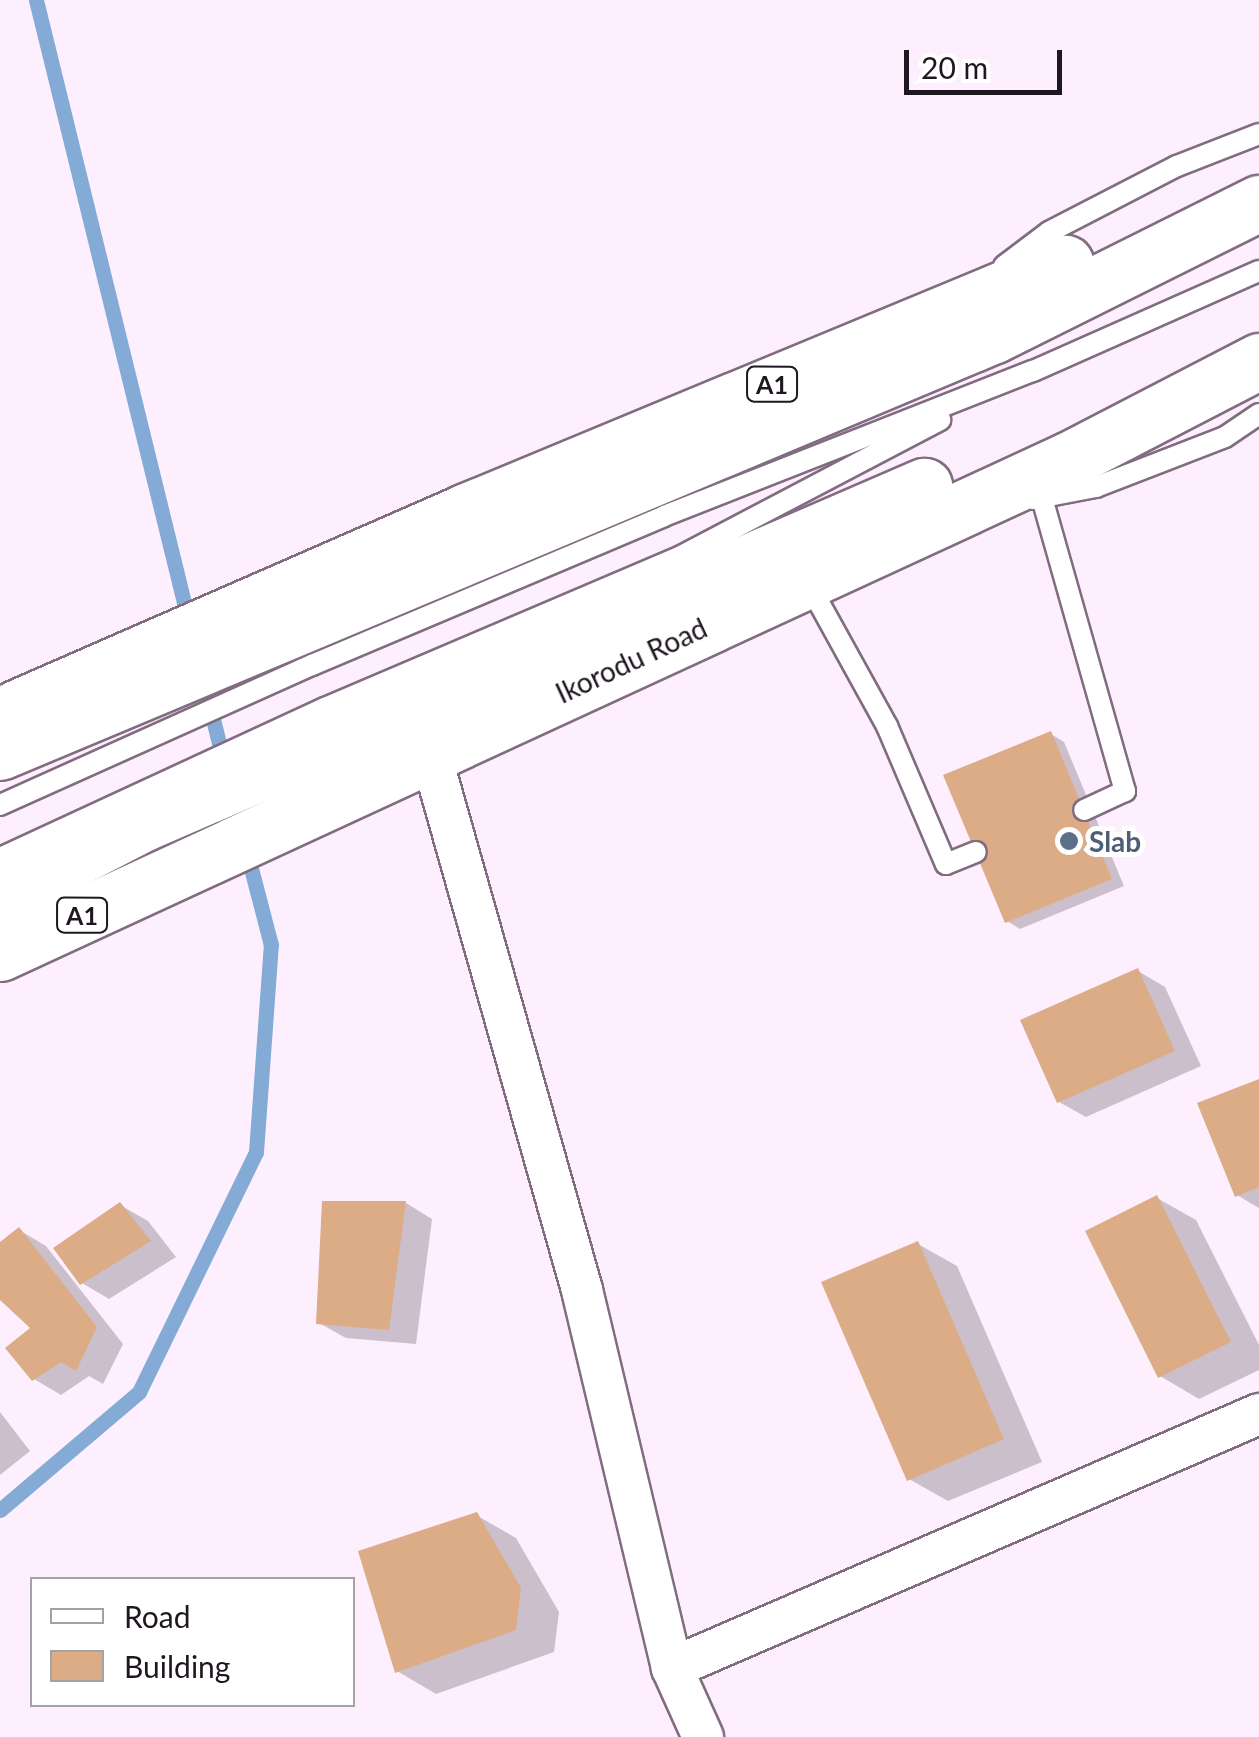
<!DOCTYPE html>
<style>
body{margin:0}
#map{position:relative;width:1259px;height:1737px;overflow:hidden;background:#feeffe;font-family:Lato,sans-serif}
div>[style]{position:absolute}
.shadow>*{inset:0;background:#0003}
.stream>*{height:15px;margin:-7.5px;padding:0 7.5px;transform-origin:7.5px;border-radius:7.5px;background:#83abd6}
.building>*{inset:0;background:#dcac86}
.roads{filter:drop-shadow(2px 0 #816c82) drop-shadow(-2px 0 #816c82) drop-shadow(0 2px #816c82) drop-shadow(0 -2px #816c82)}
.lane>*{height:20px;margin:-10px;padding:0 10px;transform-origin:10px;border-radius:10px;background:#fff}
.street>*{height:40px;margin:-20px;padding:0 20px;transform-origin:20px;border-radius:20px;background:#fff}
.highway>*{height:55px;margin:-27.5px;padding:0 27.5px;transform-origin:27.5px;border-radius:27.5px;background:#fff}
.dots>*{width:28px;height:28px;translate:-50% -50%;box-sizing:border-box;border:5px solid #fff;border-radius:50%}
span{translate:-50% -50%;white-space:nowrap;text-align:center;line-height:1.15;-webkit-text-stroke:10px #fff;paint-order:stroke}
.shield-label span{padding:2px 8px;background:#fff;border:2px solid;border-radius:8px;-webkit-text-stroke-width:0}
.shield-label{font-size:25px;color:#1f1720;font-weight:700}
.street-label{font-size:28px;color:#1f1720}
.service-label{font-size:28px;color:#4e5e75;font-weight:700}
.left{translate:0 -50%;text-align:left}
.legend{position:absolute;left:30px;top:1577px;width:325px;height:130px;box-sizing:border-box;background:#fff;border:2px solid #a5a2a6;margin:0;padding:12px 18px;list-style:none;font-size:30px;color:#1f1720}
.legend li{display:flex;align-items:center;gap:20px;height:50px}
.legend b{width:50px;border:2px solid #a5a2a6}
.scale{position:absolute;left:904px;top:50px;width:158px;height:45px;box-sizing:border-box;border:5px solid #1f1720;border-top:0;padding-left:12px;font-size:30px;line-height:35px;white-space:nowrap;color:#1f1720;-webkit-text-stroke:8px #fff;paint-order:stroke}
</style>
<div id="map">
<div class="shadow">
<i style="clip-path:polygon(1051px 734px,1064px 742px,1124px 886px,1020px 929px,1007px 921px)"></i>
<i style="clip-path:polygon(1138px 971px,1165px 987px,1201px 1066px,1086px 1117px,1059px 1102px)"></i>
<i style="clip-path:polygon(1259px 1082px,1259px 1208px,1237px 1195px)"></i>
<i style="clip-path:polygon(1157px 1198px,1196px 1220px,1259px 1345px,1259px 1370px,1199px 1399px,1160px 1376px)"></i>
<i style="clip-path:polygon(406px 1203px,432px 1219px,416px 1344px,346px 1338px,319px 1323px)"></i>
<i style="clip-path:polygon(120px 1205px,148px 1221px,176px 1257px,109px 1299px,82px 1283px)"></i>
<i style="clip-path:polygon(19px 1230px,46px 1246px,123px 1344px,103px 1384px,89px 1376px,61px 1395px,34px 1379px,34px 1328px,0 1297px,0 1245px)"></i>
<i style="clip-path:polygon(918px 1244px,957px 1266px,1042px 1462px,948px 1501px,909px 1479px)"></i>
<i style="clip-path:polygon(0 1412px,30px 1451px,0 1475px)"></i>
<i style="clip-path:polygon(476px 1515px,516px 1538px,559px 1612px,554px 1652px,436px 1694px,397px 1671px)"></i>
</div>
<div class="stream">
<i style="left:36px;top:0;width:642px;rotate:76.2deg"></i>
<i style="left:203px;top:679px;width:87px;rotate:76deg"></i>
<i style="left:0;top:1510px;width:182px;rotate:-40.3deg"></i>
<i style="left:139px;top:1392px;width:267px;rotate:-64deg"></i>
<i style="left:256px;top:1152px;width:208px;rotate:-85.9deg"></i>
<i style="left:271px;top:945px;width:99px;rotate:-104.6deg"></i>
</div>
<div class="building">
<i style="clip-path:polygon(1051px 731px,1112px 879px,1005px 923px,943px 775px)"></i>
<i style="clip-path:polygon(1138px 968px,1175px 1051px,1057px 1103px,1020px 1020px)"></i>
<i style="clip-path:polygon(1259px 1079px,1259px 1187px,1235px 1197px,1197px 1103px)"></i>
<i style="clip-path:polygon(1157px 1195px,1231px 1342px,1158px 1378px,1085px 1231px)"></i>
<i style="clip-path:polygon(322px 1201px,406px 1201px,389px 1330px,316px 1324px)"></i>
<i style="clip-path:polygon(120px 1202px,151px 1241px,80px 1285px,53px 1248px)"></i>
<i style="clip-path:polygon(19px 1227px,97px 1327px,76px 1371px,61px 1362px,32px 1381px,5px 1348px,30px 1328px,0 1300px,0 1242px)"></i>
<i style="clip-path:polygon(918px 1241px,1004px 1439px,907px 1481px,821px 1282px)"></i>
<i style="clip-path:polygon(477px 1512px,521px 1588px,516px 1630px,395px 1673px,358px 1551px)"></i>
</div>
<div class="roads">
<div class="lane">
<i style="left:1004px;top:266px;width:56px;rotate:-37.1deg"></i>
<i style="left:1049px;top:232px;width:144px;rotate:-27.3deg"></i>
<i style="left:1177px;top:166px;width:88px;rotate:-21.3deg"></i>
<i style="left:1042px;top:498px;width:305px;rotate:74.2deg"></i>
<i style="left:1125px;top:791px;width:45px;rotate:155.1deg"></i>
<i style="left:1033px;top:499px;width:64px;rotate:-10.8deg"></i>
<i style="left:1096px;top:487px;width:138px;rotate:-21.2deg"></i>
<i style="left:1225px;top:437px;width:41px;rotate:-34.1deg"></i>
<i style="left:807px;top:581px;width:166px;rotate:61.1deg"></i>
<i style="left:887px;top:726px;width:150px;rotate:66.9deg"></i>
<i style="left:946px;top:864px;width:32px;rotate:-22deg"></i>
<i style="left:0;top:805px;width:342px;rotate:-24.2deg"></i>
<i style="left:312px;top:665px;width:382px;rotate:-22.9deg"></i>
<i style="left:664px;top:516px;width:396px;rotate:-21.5deg"></i>
<i style="left:1033px;top:371px;width:247px;rotate:-23.9deg"></i>
<i style="left:0;top:858px;width:358px;rotate:-24.8deg"></i>
<i style="left:325px;top:708px;width:387px;rotate:-23.1deg"></i>
<i style="left:681px;top:556px;width:293px;rotate:-27.7deg"></i>
</div>
<div class="street">
<i style="left:430px;top:752px;width:559px;rotate:74.22deg"></i>
<i style="left:582px;top:1290px;width:389px;rotate:76.6deg"></i>
<i style="left:672px;top:1668px;width:76px;rotate:65.8deg"></i>
<i style="left:672px;top:1668px;width:640px;rotate:-23.4deg"></i>
</div>
<div class="highway">
<i style="left:16px;top:708px;width:489px;rotate:-23.6deg"></i>
<i style="left:464px;top:512px;width:651px;rotate:-22.5deg"></i>
<i style="left:0;top:752px;width:1078px;rotate:-22.76deg"></i>
<i style="left:994px;top:335px;width:296px;rotate:-26.5deg"></i>
<i style="left:0;top:897px;width:162px;rotate:-27.2deg"></i>
<i style="left:144px;top:823px;width:850px;rotate:-23.37deg"></i>
<i style="left:0;top:953px;width:1179px;rotate:-24.78deg"></i>
<i style="left:1070px;top:459px;width:213px;rotate:-27.4deg"></i>
</div>
</div>
<div class="dots">
<i style="left:1069px;top:841px;background:#5c6f8a"></i>
</div>
<div class="shield-label">
<span style="left:772px;top:384px">A1</span>
<span style="left:82px;top:915px">A1</span>
</div>
<div class="street-label">
<span style="left:631px;top:660px;rotate:-25deg">Ikorodu Road</span>
</div>
<div class="service-label">
<span class="left" style="left:1089px;top:841px">Slab</span>
</div>
<ul class="legend">
<li><b style="height:12px;background:#fff"></b>Road</li>
<li><b style="height:28px;background:#dcac86"></b>Building</li>
</ul>
<div class="scale">20 m</div>
</div>
